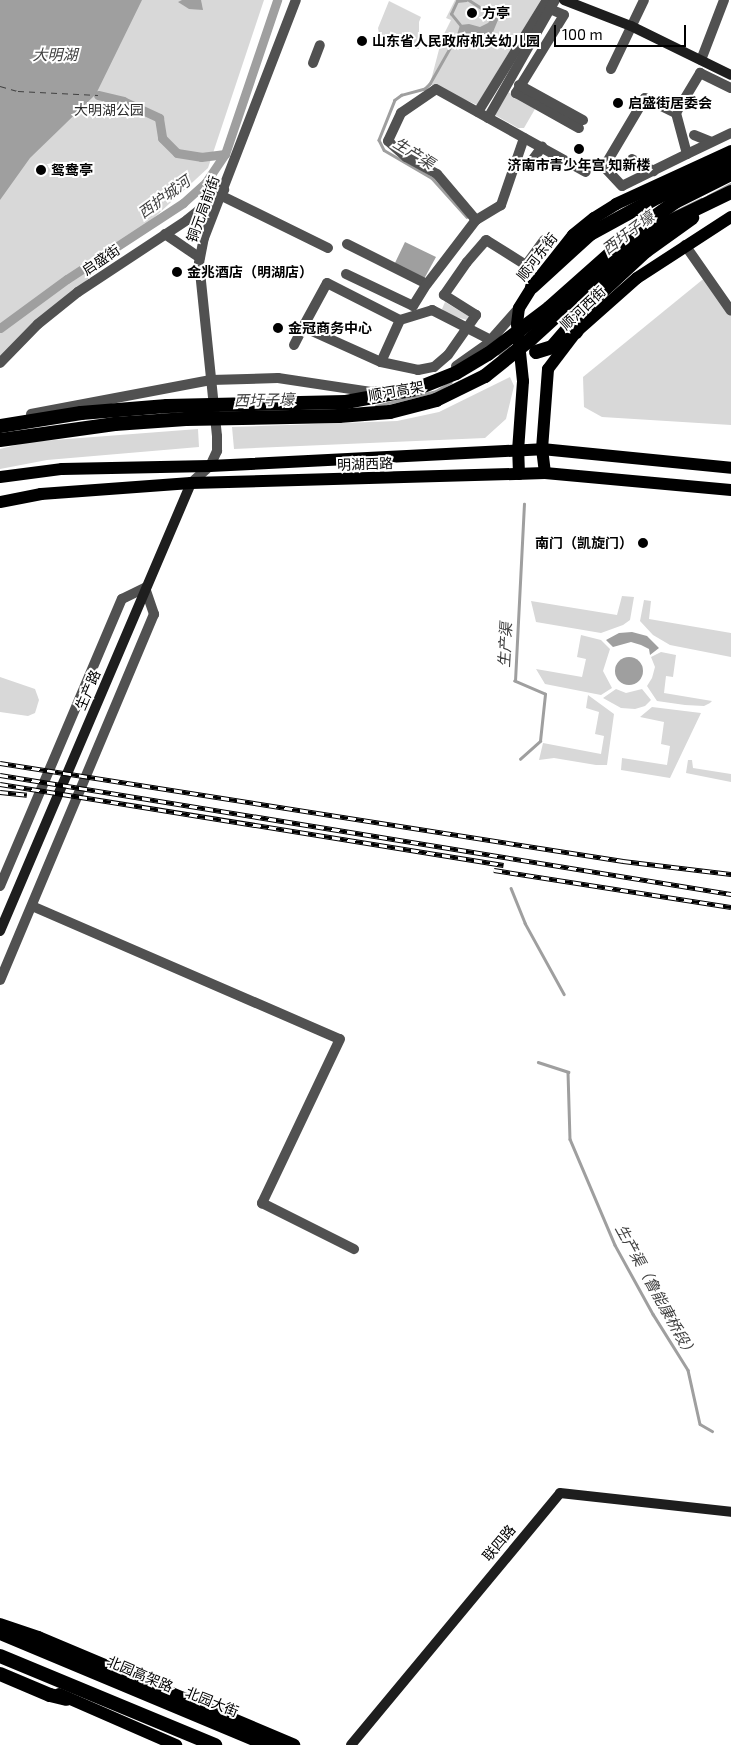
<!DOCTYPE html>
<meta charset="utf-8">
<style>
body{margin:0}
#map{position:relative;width:731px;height:1745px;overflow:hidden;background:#fff;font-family:"Exo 2","Noto Sans SC",sans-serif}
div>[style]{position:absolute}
.green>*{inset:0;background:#d8d8d8}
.water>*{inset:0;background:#9f9f9f}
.round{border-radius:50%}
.stream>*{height:2.5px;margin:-1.25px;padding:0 1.25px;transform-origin:1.25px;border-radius:1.25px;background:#9f9f9f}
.canal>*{height:9px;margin:-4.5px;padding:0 4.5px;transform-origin:4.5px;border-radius:4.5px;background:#9f9f9f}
.ferry>*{height:1px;margin-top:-0.5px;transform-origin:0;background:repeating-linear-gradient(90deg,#404040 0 6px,transparent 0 11px)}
.minor>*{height:10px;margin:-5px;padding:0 5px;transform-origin:5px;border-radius:5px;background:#515151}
.tertiary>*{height:10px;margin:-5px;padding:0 5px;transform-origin:5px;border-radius:5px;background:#515151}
.secondary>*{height:10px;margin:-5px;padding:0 5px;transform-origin:5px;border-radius:5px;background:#1e1e1e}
.primary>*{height:12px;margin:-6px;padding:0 6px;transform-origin:6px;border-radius:6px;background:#000}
.trunk>*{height:14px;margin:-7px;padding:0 7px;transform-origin:7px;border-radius:7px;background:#000}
.rail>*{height:4.5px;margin-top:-2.25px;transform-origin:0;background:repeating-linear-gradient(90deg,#fff 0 8px,#000 0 16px);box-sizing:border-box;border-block:1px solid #000}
.dots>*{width:14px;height:14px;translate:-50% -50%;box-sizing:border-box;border:2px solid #fff;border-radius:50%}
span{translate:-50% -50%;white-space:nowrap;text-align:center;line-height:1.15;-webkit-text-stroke:4px #fff;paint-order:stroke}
.poi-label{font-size:14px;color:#000;font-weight:700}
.left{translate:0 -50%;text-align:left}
.right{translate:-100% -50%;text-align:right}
.park-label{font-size:14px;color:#2f2f2f}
.street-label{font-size:14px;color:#000}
.water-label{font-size:15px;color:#404040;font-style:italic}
.scale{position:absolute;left:554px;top:25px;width:132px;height:22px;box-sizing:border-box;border:2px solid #000;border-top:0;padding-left:6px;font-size:15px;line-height:18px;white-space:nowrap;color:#000;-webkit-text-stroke:4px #fff;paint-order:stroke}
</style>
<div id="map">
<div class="green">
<i style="clip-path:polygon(0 0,264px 0,208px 168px,0 360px)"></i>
<i style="clip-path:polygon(455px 0,541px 0,477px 105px,430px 84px,442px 38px,451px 20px,446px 18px)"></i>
<i style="clip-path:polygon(389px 1px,421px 17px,419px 22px,419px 49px,381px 46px,378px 28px)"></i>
<i style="clip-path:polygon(508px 92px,535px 109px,524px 128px,518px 128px,495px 115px)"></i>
<i style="clip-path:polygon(707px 276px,731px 311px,731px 425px,602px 417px,584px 407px,583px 377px)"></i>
<i style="clip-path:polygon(445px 302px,470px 317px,467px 320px,446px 314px,442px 309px)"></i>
<i style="clip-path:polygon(510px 377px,514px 386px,506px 419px,485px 438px,234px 449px,232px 427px,397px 421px,439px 412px)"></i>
<i style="clip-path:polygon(198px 429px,199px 447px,47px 460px,0 469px,0 449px,28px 442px)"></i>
<i style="clip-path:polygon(622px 596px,634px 597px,630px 620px,623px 625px,601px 633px,536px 622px,531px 601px,617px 615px)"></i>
<i style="clip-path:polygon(644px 600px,651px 601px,649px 619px,731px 633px,731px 657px,670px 645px,653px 635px,640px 621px)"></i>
<i style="clip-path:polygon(581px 635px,601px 640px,610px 649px,603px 671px,612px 688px,601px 695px,545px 684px,536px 669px,582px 677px,586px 659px,577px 657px)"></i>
<i style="clip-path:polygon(661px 652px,676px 655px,673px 677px,666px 676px,664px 693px,712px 701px,710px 703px,704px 706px,685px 705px,657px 701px,647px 686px,652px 678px,655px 667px,651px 657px)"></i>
<i style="clip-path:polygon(0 677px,35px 689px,39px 700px,35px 713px,28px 716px,0 712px)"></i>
<i style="clip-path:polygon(616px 689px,626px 693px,642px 689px,651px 700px,645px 706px,635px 709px,621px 708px,603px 698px)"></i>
<i style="clip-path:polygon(588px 695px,614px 714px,607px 765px,596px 765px,554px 758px,539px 760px,543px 743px,601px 754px,604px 736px,595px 734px,599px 712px,586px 708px)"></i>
<i style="clip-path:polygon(652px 707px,701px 713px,670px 778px,621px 770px,622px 758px,667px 765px,670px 746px,661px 744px,664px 722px,640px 717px)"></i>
<i style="clip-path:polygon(688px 760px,692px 760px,693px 768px,731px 774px,731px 782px,686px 773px)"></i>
</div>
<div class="water">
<i style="clip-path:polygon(0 0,142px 0,96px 94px,30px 158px,0 200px)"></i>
<i style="clip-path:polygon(182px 0,201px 0,203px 10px,189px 9px,178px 2px)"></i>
<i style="clip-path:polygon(494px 16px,497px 17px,498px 20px,493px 32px,490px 35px,456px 38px,460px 25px,469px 24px,480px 27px,488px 23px)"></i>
<i style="clip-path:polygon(405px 242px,436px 257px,424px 279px,394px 265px)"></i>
<i style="clip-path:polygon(632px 632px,647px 636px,659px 648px,650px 655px,649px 649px,641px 645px,631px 642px,613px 647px,606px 640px,619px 633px)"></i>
<i class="round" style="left:615px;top:657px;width:28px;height:28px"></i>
</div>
<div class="stream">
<i style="left:469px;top:0;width:30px;rotate:33deg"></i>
<i style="left:460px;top:25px;width:14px;rotate:-129deg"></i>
<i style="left:451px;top:14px;width:14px;rotate:-65deg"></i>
<i style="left:457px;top:1px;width:9px;rotate:-6deg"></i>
<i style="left:456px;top:38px;width:53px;rotate:119.5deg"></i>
<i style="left:430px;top:84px;width:7px;rotate:135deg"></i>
<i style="left:425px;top:89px;width:24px;rotate:165deg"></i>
<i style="left:402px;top:95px;width:9px;rotate:144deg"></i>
<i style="left:395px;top:100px;width:43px;rotate:111.8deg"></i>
<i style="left:379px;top:140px;width:11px;rotate:63deg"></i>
<i style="left:384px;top:150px;width:56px;rotate:30.3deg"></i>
<i style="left:432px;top:178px;width:52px;rotate:48.1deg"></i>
<i style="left:708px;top:196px;width:26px;rotate:-28deg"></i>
<i style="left:672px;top:213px;width:32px;rotate:-26deg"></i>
<i style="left:499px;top:354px;width:11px;rotate:-38deg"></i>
<i style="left:376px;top:406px;width:62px;rotate:-14deg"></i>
<i style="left:436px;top:391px;width:17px;rotate:-31deg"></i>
<i style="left:161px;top:414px;width:14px;rotate:-4deg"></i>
<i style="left:520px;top:759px;width:27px;rotate:-42deg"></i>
<i style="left:540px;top:741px;width:47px;rotate:-83.9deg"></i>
<i style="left:545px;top:694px;width:33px;rotate:-157deg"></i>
<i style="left:515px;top:681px;width:177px;rotate:-87.1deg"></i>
<i style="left:511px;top:888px;width:38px;rotate:68deg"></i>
<i style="left:525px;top:923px;width:81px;rotate:61.2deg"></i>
<i style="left:538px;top:1062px;width:32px;rotate:18deg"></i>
<i style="left:568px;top:1072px;width:67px;rotate:88.3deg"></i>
<i style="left:570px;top:1139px;width:115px;rotate:67deg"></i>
<i style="left:615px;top:1245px;width:79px;rotate:61.2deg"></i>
<i style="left:653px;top:1314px;width:66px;rotate:58deg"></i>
<i style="left:688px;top:1370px;width:55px;rotate:77.5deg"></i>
<i style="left:700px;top:1424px;width:14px;rotate:30deg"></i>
</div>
<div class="canal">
<i style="left:98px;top:95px;width:26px;rotate:13deg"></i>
<i style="left:123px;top:101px;width:40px;rotate:25deg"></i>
<i style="left:159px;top:118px;width:20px;rotate:81deg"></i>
<i style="left:162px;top:138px;width:21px;rotate:45deg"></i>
<i style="left:177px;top:153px;width:24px;rotate:9deg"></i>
<i style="left:201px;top:157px;width:24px;rotate:-7deg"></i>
<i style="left:0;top:328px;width:83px;rotate:-36.2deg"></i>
<i style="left:67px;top:279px;width:139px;rotate:-33.2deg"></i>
<i style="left:183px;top:203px;width:31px;rotate:-42deg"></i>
<i style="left:206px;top:182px;width:34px;rotate:-56deg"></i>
<i style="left:225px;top:154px;width:163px;rotate:-71.3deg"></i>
</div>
<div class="ferry">
<i style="left:0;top:86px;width:19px;rotate:16deg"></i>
<i style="left:18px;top:91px;width:80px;rotate:2.9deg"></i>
</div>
<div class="minor">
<i style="left:550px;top:9px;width:15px;rotate:23deg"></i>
<i style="left:564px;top:15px;width:92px;rotate:121.6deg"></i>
<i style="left:516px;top:93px;width:72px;rotate:29.1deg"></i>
<i style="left:313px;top:63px;width:19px;rotate:-69deg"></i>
<i style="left:611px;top:69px;width:76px;rotate:-64.4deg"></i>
<i style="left:519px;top:85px;width:73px;rotate:28.7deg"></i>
<i style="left:645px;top:98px;width:34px;rotate:26deg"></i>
<i style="left:676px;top:113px;width:42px;rotate:75deg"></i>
<i style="left:687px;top:154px;width:72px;rotate:153.8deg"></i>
<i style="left:622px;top:186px;width:26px;rotate:-133deg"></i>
<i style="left:604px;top:167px;width:80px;rotate:-59.3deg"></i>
<i style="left:478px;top:112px;width:132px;rotate:-58.4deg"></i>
<i style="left:676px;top:113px;width:47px;rotate:-59deg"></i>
<i style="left:700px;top:73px;width:34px;rotate:26deg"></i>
<i style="left:488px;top:118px;width:136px;rotate:-60.4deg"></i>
<i style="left:694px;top:135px;width:18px;rotate:22deg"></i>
<i style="left:524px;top:138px;width:71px;rotate:108.9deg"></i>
<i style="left:501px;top:205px;width:29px;rotate:149deg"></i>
<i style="left:476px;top:220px;width:60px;rotate:-130.3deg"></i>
<i style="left:437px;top:174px;width:35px;rotate:-151deg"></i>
<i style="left:406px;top:157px;width:24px;rotate:-138deg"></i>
<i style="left:388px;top:141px;width:31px;rotate:-65deg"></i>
<i style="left:401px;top:113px;width:42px;rotate:-34.4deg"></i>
<i style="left:436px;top:89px;width:171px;rotate:29deg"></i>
<i style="left:687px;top:154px;width:49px;rotate:-25.5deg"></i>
<i style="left:632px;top:159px;width:25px;rotate:29deg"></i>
<i style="left:515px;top:166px;width:16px;rotate:-14deg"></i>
<i style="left:531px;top:162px;width:19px;rotate:-54deg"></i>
<i style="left:222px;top:196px;width:118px;rotate:26.1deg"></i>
<i style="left:165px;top:234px;width:42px;rotate:34.4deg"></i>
<i style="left:347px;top:244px;width:89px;rotate:26.6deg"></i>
<i style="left:427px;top:284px;width:81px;rotate:-52.6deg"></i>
<i style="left:685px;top:245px;width:80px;rotate:55.1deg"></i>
<i style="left:346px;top:274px;width:74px;rotate:25.5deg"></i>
<i style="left:413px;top:306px;width:26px;rotate:-58deg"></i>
<i style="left:303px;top:327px;width:50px;rotate:-61.4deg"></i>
<i style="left:327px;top:283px;width:82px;rotate:26.9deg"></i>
<i style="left:294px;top:345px;width:20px;rotate:-63deg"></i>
<i style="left:303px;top:327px;width:85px;rotate:24.2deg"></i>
<i style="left:381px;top:362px;width:38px;rotate:12deg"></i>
<i style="left:418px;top:370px;width:16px;rotate:-11deg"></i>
<i style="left:434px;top:367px;width:18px;rotate:-41deg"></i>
<i style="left:448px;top:355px;width:49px;rotate:-55deg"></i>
<i style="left:476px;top:315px;width:38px;rotate:-148deg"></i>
<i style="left:444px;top:295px;width:40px;rotate:-55.1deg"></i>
<i style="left:467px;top:262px;width:29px;rotate:-49deg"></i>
<i style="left:486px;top:240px;width:47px;rotate:32deg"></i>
<i style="left:526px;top:265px;width:31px;rotate:-54deg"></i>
<i style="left:381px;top:362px;width:46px;rotate:-65.7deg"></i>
<i style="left:400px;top:320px;width:34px;rotate:-17deg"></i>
<i style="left:432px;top:310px;width:66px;rotate:27deg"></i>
<i style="left:456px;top:366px;width:38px;rotate:-35deg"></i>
<i style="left:487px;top:344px;width:48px;rotate:-48.4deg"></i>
<i style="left:31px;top:414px;width:183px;rotate:-10.7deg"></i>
<i style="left:211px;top:380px;width:67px;rotate:-1.7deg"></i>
<i style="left:278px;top:378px;width:94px;rotate:8.6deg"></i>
<i style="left:371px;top:392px;width:8px;rotate:-7deg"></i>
<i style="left:0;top:886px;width:312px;rotate:-67deg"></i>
<i style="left:122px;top:599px;width:25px;rotate:-26deg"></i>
<i style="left:145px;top:588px;width:28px;rotate:71deg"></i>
<i style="left:154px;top:614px;width:397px;rotate:112.8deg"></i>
<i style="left:32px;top:906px;width:335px;rotate:23.4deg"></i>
<i style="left:340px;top:1039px;width:182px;rotate:115.4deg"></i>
<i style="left:262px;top:1203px;width:103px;rotate:26.6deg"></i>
</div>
<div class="tertiary">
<i style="left:701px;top:60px;width:64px;rotate:-69deg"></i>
<i style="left:0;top:363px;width:54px;rotate:-45.7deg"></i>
<i style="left:38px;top:324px;width:51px;rotate:-38.7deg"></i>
<i style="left:78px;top:292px;width:131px;rotate:-33.4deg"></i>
<i style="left:187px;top:220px;width:48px;rotate:-39deg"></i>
<i style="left:191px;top:483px;width:25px;rotate:-42deg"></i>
<i style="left:210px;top:466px;width:17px;rotate:-65deg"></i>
<i style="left:217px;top:451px;width:15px;rotate:-90deg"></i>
<i style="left:217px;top:436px;width:174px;rotate:-95.9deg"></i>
<i style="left:199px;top:263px;width:25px;rotate:-79deg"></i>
<i style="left:204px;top:238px;width:255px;rotate:-68.9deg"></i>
</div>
<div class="secondary">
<i style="left:564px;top:0;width:72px;rotate:21.2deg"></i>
<i style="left:631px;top:26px;width:111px;rotate:26.1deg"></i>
<i style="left:0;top:931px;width:487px;rotate:-66.9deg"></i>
<i style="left:351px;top:1745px;width:327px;rotate:-50.3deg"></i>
<i style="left:560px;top:1493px;width:172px;rotate:6.3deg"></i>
</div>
<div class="primary">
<i style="left:545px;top:473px;width:24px;rotate:-97deg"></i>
<i style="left:542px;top:449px;width:80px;rotate:-85.7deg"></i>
<i style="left:548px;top:369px;width:46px;rotate:-52.9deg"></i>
<i style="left:576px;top:332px;width:81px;rotate:-41.5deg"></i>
<i style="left:637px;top:278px;width:112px;rotate:-33deg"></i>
<i style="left:519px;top:474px;width:23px;rotate:-92deg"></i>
<i style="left:518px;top:451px;width:70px;rotate:-85.9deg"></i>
<i style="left:523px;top:381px;width:57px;rotate:-96deg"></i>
<i style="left:517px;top:324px;width:16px;rotate:-83deg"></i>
<i style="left:519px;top:308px;width:25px;rotate:-58deg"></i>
<i style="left:532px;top:287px;width:66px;rotate:-51.7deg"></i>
<i style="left:573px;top:235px;width:27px;rotate:-39deg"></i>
<i style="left:594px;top:218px;width:26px;rotate:-32deg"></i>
<i style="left:616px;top:204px;width:127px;rotate:-24.7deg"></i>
<i style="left:0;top:477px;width:63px;rotate:-7.4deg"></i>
<i style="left:62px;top:469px;width:148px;rotate:-1.2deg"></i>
<i style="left:210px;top:466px;width:332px;rotate:-2.9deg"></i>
<i style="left:542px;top:449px;width:190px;rotate:5.7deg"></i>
<i style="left:0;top:502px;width:42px;rotate:-11deg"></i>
<i style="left:41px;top:494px;width:150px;rotate:-4.2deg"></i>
<i style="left:191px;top:483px;width:354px;rotate:-1.6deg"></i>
<i style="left:545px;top:473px;width:187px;rotate:5.2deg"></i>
<i style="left:59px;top:1694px;width:128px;rotate:23.6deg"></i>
</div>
<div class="trunk">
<i style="left:532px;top:287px;width:79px;rotate:-42.4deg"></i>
<i style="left:590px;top:234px;width:77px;rotate:-28.6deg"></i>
<i style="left:658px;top:197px;width:81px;rotate:-25.6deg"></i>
<i style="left:576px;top:332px;width:39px;rotate:-61deg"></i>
<i style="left:595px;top:298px;width:69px;rotate:-42.7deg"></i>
<i style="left:646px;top:251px;width:57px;rotate:-35.7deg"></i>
<i style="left:536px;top:352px;width:17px;rotate:-17deg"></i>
<i style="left:552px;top:347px;width:40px;rotate:-49deg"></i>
<i style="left:0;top:426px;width:82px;rotate:-9.1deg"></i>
<i style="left:81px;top:413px;width:86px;rotate:-4.7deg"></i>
<i style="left:167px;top:406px;width:179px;rotate:-1.3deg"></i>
<i style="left:346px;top:402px;width:71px;rotate:-10.5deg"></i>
<i style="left:416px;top:389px;width:43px;rotate:-21.8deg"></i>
<i style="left:456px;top:373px;width:37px;rotate:-31deg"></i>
<i style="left:488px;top:354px;width:76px;rotate:-37deg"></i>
<i style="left:549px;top:308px;width:119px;rotate:-41.6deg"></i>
<i style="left:638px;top:229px;width:46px;rotate:-36.1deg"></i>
<i style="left:675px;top:202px;width:63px;rotate:-26.6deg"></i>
<i style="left:0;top:440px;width:116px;rotate:-7.9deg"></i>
<i style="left:115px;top:424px;width:71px;rotate:-4deg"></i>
<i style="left:186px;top:419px;width:153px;rotate:-1.1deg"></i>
<i style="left:339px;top:416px;width:51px;rotate:-4.5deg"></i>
<i style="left:390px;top:412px;width:48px;rotate:-14.6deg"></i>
<i style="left:436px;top:400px;width:55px;rotate:-26.1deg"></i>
<i style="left:485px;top:376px;width:59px;rotate:-38.8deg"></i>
<i style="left:531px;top:339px;width:125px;rotate:-42.4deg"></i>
<i style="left:623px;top:255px;width:57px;rotate:-35.7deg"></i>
<i style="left:669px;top:222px;width:69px;rotate:-25.8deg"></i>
<i style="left:0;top:1625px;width:40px;rotate:18.9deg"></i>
<i style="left:38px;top:1638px;width:277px;rotate:22.8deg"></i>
<i style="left:3px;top:1634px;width:287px;rotate:22.7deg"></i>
<i style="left:0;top:1656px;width:233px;rotate:22.5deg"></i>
<i style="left:0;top:1674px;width:54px;rotate:22.8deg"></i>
<i style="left:50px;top:1695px;width:17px;rotate:13deg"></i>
</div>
<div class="rail">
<i style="left:0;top:763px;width:631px;rotate:8.94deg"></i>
<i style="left:623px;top:861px;width:109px;rotate:6.9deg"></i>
<i style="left:0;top:775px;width:741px;rotate:9.25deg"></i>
<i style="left:0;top:784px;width:510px;rotate:9.13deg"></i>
<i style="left:0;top:792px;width:27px;rotate:6deg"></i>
<i style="left:494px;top:870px;width:240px;rotate:8.9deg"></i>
</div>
<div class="dots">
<i style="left:472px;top:13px;background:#000"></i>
<i style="left:362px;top:41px;background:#000"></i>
<i style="left:618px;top:103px;background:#000"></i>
<i style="left:579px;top:149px;background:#000"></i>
<i style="left:41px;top:170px;background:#000"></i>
<i style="left:177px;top:272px;background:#000"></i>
<i style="left:278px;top:328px;background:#000"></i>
<i style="left:643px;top:543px;background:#000"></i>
</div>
<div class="poi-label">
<span class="left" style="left:482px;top:13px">方亭</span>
<span class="left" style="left:372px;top:41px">山东省人民政府机关幼儿园</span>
<span class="left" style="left:628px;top:103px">启盛街居委会</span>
<span style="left:579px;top:165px">济南市青少年宫 知新楼</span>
<span class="left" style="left:51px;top:170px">鸳鸯亭</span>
<span class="left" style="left:187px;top:272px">金兆酒店（明湖店）</span>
<span class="left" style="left:288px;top:328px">金冠商务中心</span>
<span class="right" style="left:633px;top:543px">南门（凯旋门）</span>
</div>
<div class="park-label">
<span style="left:109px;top:110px">大明湖公园</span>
</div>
<div class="street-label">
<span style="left:203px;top:209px;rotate:-70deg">铜元局前街</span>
<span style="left:537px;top:257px;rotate:-52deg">顺河东街</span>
<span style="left:101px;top:260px;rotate:-34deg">启盛街</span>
<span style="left:583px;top:308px;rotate:-43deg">顺河西街</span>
<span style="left:396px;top:391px;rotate:-10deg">顺河高架</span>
<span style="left:365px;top:464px;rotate:-2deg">明湖西路</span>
<span style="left:88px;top:690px;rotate:-67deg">生产路</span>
<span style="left:499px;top:1543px;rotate:-50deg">联四路</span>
<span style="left:140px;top:1674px;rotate:23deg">北园高架路</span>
<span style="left:212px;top:1702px;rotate:22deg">北园大街</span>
</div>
<div class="water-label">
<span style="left:55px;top:55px">大明湖</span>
<span style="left:414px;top:153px;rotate:32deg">生产渠</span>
<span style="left:164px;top:197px;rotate:-36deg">西护城河</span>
<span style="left:628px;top:233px;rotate:-37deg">西圩子壕</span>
<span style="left:264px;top:400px;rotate:-1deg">西圩子壕</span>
<span style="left:505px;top:645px;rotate:-87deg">生产渠</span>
<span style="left:656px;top:1291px;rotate:61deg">生产渠（鲁能康桥段）</span>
</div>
<div class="scale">100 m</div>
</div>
